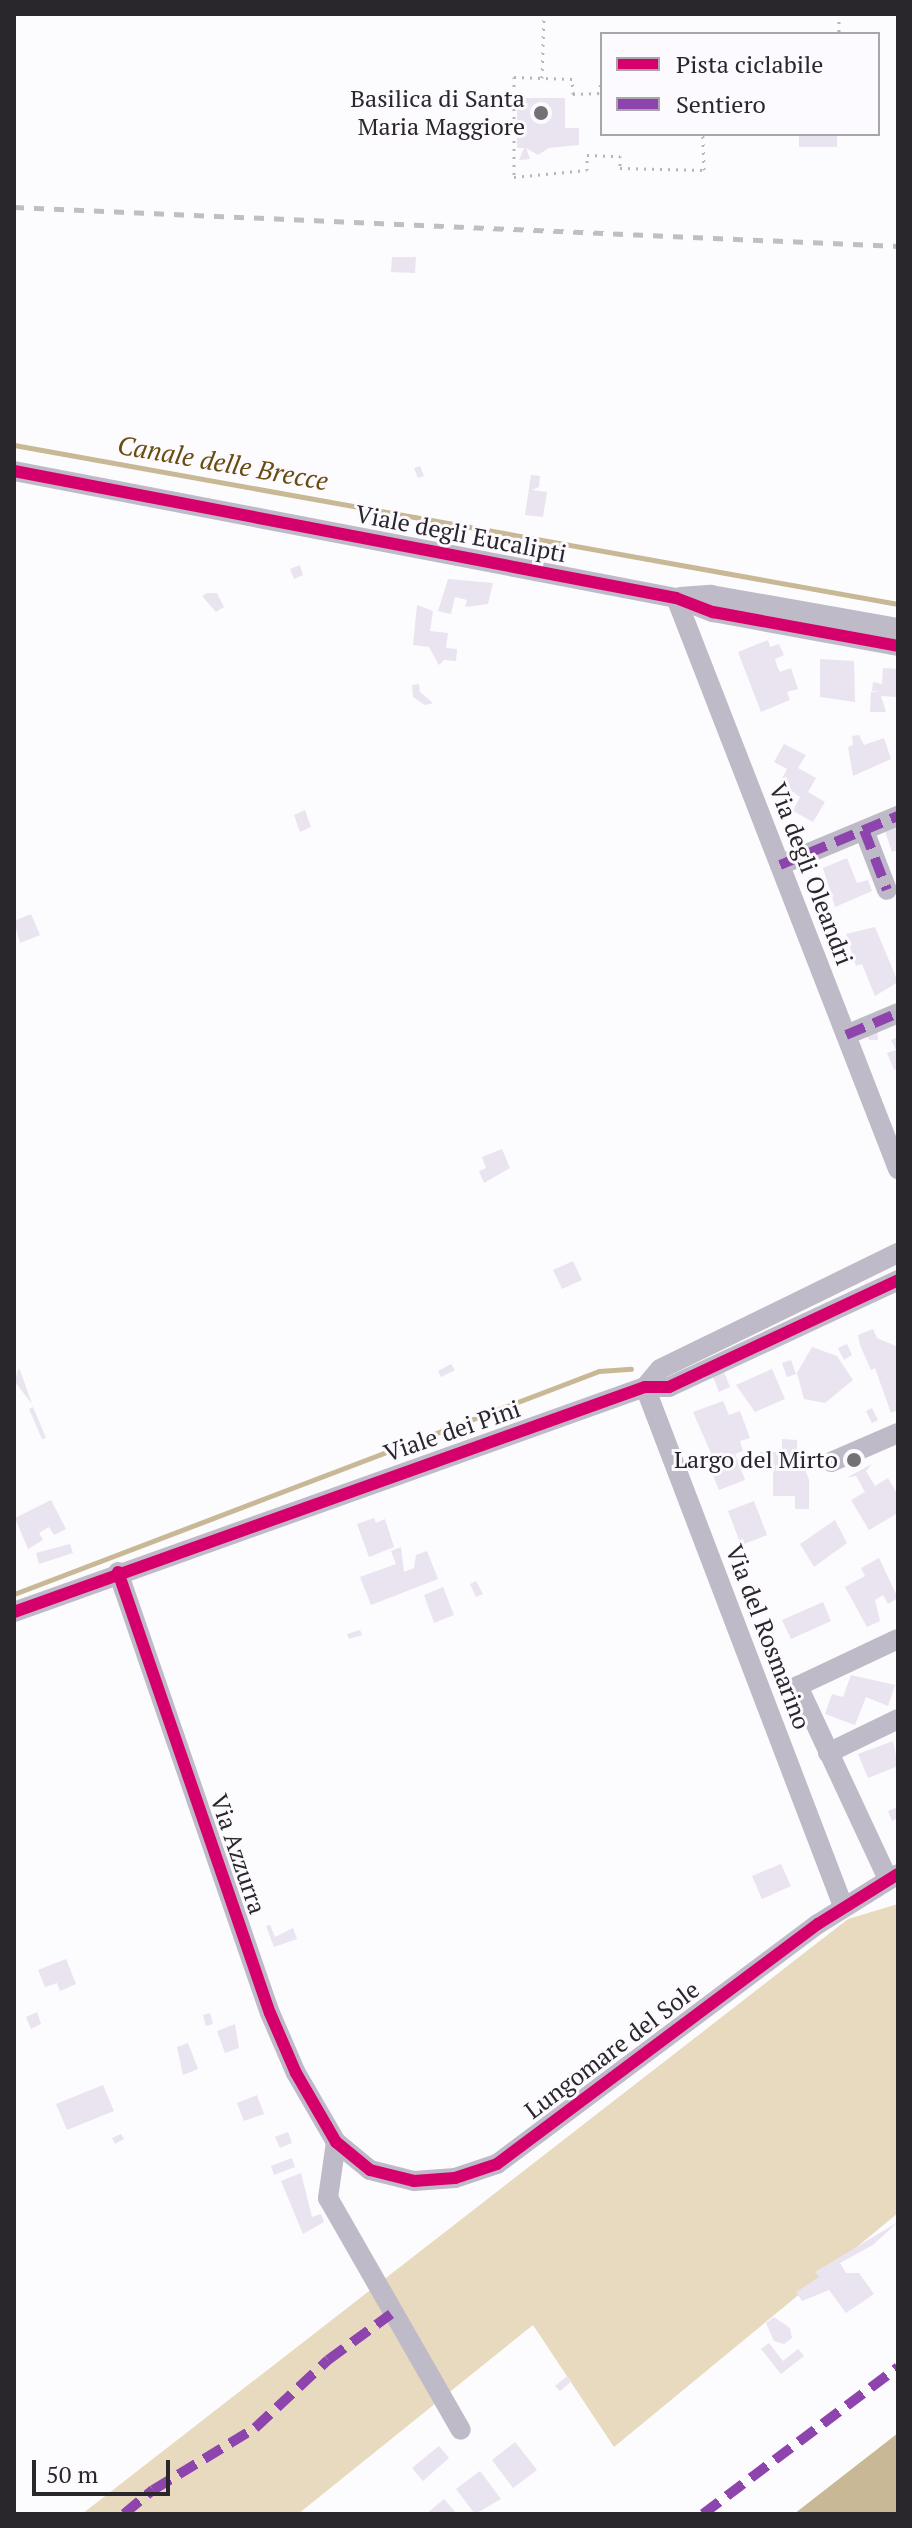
<!DOCTYPE html>
<style>
body{margin:0}
#map{position:relative;width:912px;height:2528px;overflow:hidden;background:#fcfbfd;font-family:"PT Serif",serif}
div>[style]{position:absolute}
.forest>*{inset:0;background:#e8dabe}
.water>*{inset:0;background:#c9b895}
.stream>*{height:5px;margin:-2.5px;padding:0 2.5px;transform-origin:2.5px;border-radius:2.5px;background:#c9b895}
.building>*{inset:0;background:#e9e4ef}
.path>*{height:3px;margin-top:-1.5px;transform-origin:0;background:repeating-linear-gradient(90deg,#b8b4bd 0 2px,transparent 0 8px)}
.minor>*{height:20px;margin:-10px;padding:0 10px;transform-origin:10px;border-radius:10px;background:#bfbac7}
.rail>*{height:5px;margin-top:-2.5px;transform-origin:0;background:repeating-linear-gradient(90deg,#c0bdc4 0 10px,transparent 0 20px)}
.quiet>*{height:10px;margin-top:-5px;transform-origin:0;background:repeating-linear-gradient(90deg,#8e44ad 0 20px,transparent 0 30px)}
.cycleway>*{height:12px;margin:-6px;padding:0 6px;transform-origin:6px;border-radius:6px;background:#d6006c}
.dots>*{width:22px;height:22px;translate:-50% -50%;box-sizing:border-box;border:4px solid #fcfafe;border-radius:50%}
span{translate:-50% -50%;white-space:nowrap;text-align:center;line-height:1.15;-webkit-text-stroke:6px #fcfafe;paint-order:stroke}
.poi-label{font-size:24px;color:#29272b}
.right{translate:-100% -50%;text-align:right}
.street-label{font-size:24px;color:#29272b}
.water-label{font-size:26px;color:#674d0f;font-style:italic}
.frame{position:absolute;inset:0;border:16px solid #29272b;pointer-events:none}
.legend{position:absolute;left:600px;top:32px;width:280px;height:104px;box-sizing:border-box;background:#fcfafe;border:2px solid #a8a6aa;margin:0;padding:10px 14px;list-style:none;font-size:24px;color:#29272b}
.legend li{display:flex;align-items:center;gap:16px;height:40px}
.legend b{width:40px;border:2px solid #a8a6aa}
.scale{position:absolute;left:32px;top:2460px;width:138px;height:36px;box-sizing:border-box;border:4px solid #29272b;border-top:0;padding-left:10px;font-size:24px;line-height:28px;white-space:nowrap;color:#29272b;-webkit-text-stroke:6px #fcfafe;paint-order:stroke}
</style>
<div id="map">
<div class="forest">
<i style="clip-path:polygon(898px 1904px,898px 2213px,614px 2447px,533px 2325px,298px 2514px,82px 2514px,848px 1919px)"></i>
</div>
<div class="water">
<i style="clip-path:polygon(898px 2433px,898px 2514px,794px 2514px)"></i>
</div>
<div class="stream">
<i style="left:14px;top:445px;width:898px;rotate:10.2deg"></i>
<i style="left:14px;top:1594px;width:626px;rotate:-20.87deg"></i>
<i style="left:599px;top:1371px;width:32px;rotate:-4deg"></i>
</div>
<div class="building">
<i style="clip-path:polygon(517px 98px,565px 98px,565px 128px,579px 128px,579px 145px,549px 148px,538px 155px,526px 148px,530px 159px,519px 160px,524px 148px,517px 148px)"></i>
<i style="clip-path:polygon(799px 134px,837px 134px,837px 147px,799px 147px)"></i>
<i style="clip-path:polygon(392px 257px,416px 257px,415px 273px,391px 272px)"></i>
<i style="clip-path:polygon(420px 466px,424px 476px,418px 478px,414px 468px)"></i>
<i style="clip-path:polygon(531px 475px,540px 476px,539px 487px,532px 490px,547px 492px,543px 517px,525px 515px)"></i>
<i style="clip-path:polygon(300px 565px,303px 575px,294px 579px,290px 569px)"></i>
<i style="clip-path:polygon(448px 579px,493px 583px,488px 604px,465px 607px,467px 600px,455px 597px,451px 614px,438px 611px)"></i>
<i style="clip-path:polygon(207px 593px,217px 593px,224px 607px,216px 612px,202px 596px)"></i>
<i style="clip-path:polygon(417px 605px,433px 611px,430px 631px,448px 633px,446px 648px,457px 649px,456px 661px,444px 660px,439px 665px,429px 647px,413px 645px)"></i>
<i style="clip-path:polygon(768px 640px,770px 647px,779px 644px,784px 655px,775px 659px,777px 666px,780px 672px,791px 668px,798px 689px,787px 692px,790px 700px,761px 712px,738px 652px)"></i>
<i style="clip-path:polygon(820px 659px,854px 661px,855px 702px,820px 697px)"></i>
<i style="clip-path:polygon(883px 668px,898px 669px,898px 697px,881px 696px,886px 712px,870px 712px,871px 692px,881px 692px,872px 691px,873px 682px,882px 684px)"></i>
<i style="clip-path:polygon(419px 684px,420px 692px,433px 703px,425px 705px,413px 697px,412px 685px)"></i>
<i style="clip-path:polygon(859px 735px,864px 745px,884px 738px,891px 759px,853px 776px,848px 747px,853px 745px,852px 736px)"></i>
<i style="clip-path:polygon(784px 744px,806px 755px,798px 768px,816px 778px,808px 792px,825px 802px,813px 822px,793px 811px,800px 797px,780px 782px,787px 769px,774px 762px)"></i>
<i style="clip-path:polygon(305px 810px,311px 827px,300px 832px,294px 815px)"></i>
<i style="clip-path:polygon(898px 826px,898px 850px,892px 852px,885px 831px)"></i>
<i style="clip-path:polygon(847px 858px,857px 883px,868px 880px,872px 891px,835px 907px,823px 868px)"></i>
<i style="clip-path:polygon(31px 914px,40px 935px,20px 943px,14px 921px)"></i>
<i style="clip-path:polygon(875px 927px,898px 982px,875px 996px,862px 964px,856px 966px,846px 934px)"></i>
<i style="clip-path:polygon(877px 1030px,878px 1040px,869px 1040px,867px 1036px)"></i>
<i style="clip-path:polygon(898px 1037px,898px 1068px,894px 1070px,887px 1053px,896px 1050px,891px 1040px)"></i>
<i style="clip-path:polygon(502px 1149px,510px 1168px,484px 1183px,479px 1171px,486px 1168px,482px 1157px)"></i>
<i style="clip-path:polygon(573px 1261px,582px 1280px,562px 1289px,553px 1270px)"></i>
<i style="clip-path:polygon(873px 1329px,877px 1338px,898px 1347px,898px 1410px,891px 1413px,875px 1368px,871px 1370px,860px 1345px,858px 1335px)"></i>
<i style="clip-path:polygon(847px 1344px,852px 1355px,844px 1360px,838px 1348px)"></i>
<i style="clip-path:polygon(812px 1347px,837px 1356px,853px 1380px,825px 1403px,804px 1399px,797px 1373px)"></i>
<i style="clip-path:polygon(791px 1360px,796px 1374px,787px 1377px,782px 1363px)"></i>
<i style="clip-path:polygon(451px 1364px,455px 1370px,441px 1377px,438px 1371px)"></i>
<i style="clip-path:polygon(722px 1367px,730px 1387px,719px 1392px,711px 1372px)"></i>
<i style="clip-path:polygon(18px 1369px,20px 1370px,32px 1404px,15px 1382px)"></i>
<i style="clip-path:polygon(772px 1369px,785px 1399px,755px 1412px,736px 1385px)"></i>
<i style="clip-path:polygon(723px 1401px,729px 1415px,740px 1411px,750px 1438px,740px 1441px,743px 1451px,735px 1454px,745px 1480px,719px 1490px,707px 1460px,713px 1458px,693px 1412px)"></i>
<i style="clip-path:polygon(33px 1407px,46px 1438px,42px 1439px,29px 1409px)"></i>
<i style="clip-path:polygon(872px 1408px,878px 1420px,872px 1423px,866px 1411px)"></i>
<i style="clip-path:polygon(782px 1439px,797px 1440px,797px 1467px,804px 1467px,809px 1480px,809px 1509px,795px 1509px,795px 1496px,773px 1496px,773px 1470px,760px 1470px,760px 1452px,782px 1452px)"></i>
<i style="clip-path:polygon(872px 1464px,866px 1471px,875px 1486px,888px 1478px,898px 1495px,898px 1513px,869px 1530px,851px 1500px,865px 1492px,856px 1476px,846px 1478px)"></i>
<i style="clip-path:polygon(51px 1500px,66px 1529px,54px 1535px,49px 1527px,39px 1533px,43px 1540px,28px 1549px,15px 1518px)"></i>
<i style="clip-path:polygon(754px 1501px,767px 1535px,741px 1545px,728px 1511px)"></i>
<i style="clip-path:polygon(374px 1518px,376px 1523px,385px 1519px,394px 1547px,369px 1557px,357px 1524px)"></i>
<i style="clip-path:polygon(835px 1520px,847px 1543px,814px 1567px,800px 1544px)"></i>
<i style="clip-path:polygon(70px 1544px,73px 1553px,39px 1564px,36px 1553px)"></i>
<i style="clip-path:polygon(401px 1547px,404px 1572px,414px 1568px,416px 1555px,427px 1551px,438px 1579px,371px 1605px,360px 1577px,396px 1564px,391px 1551px)"></i>
<i style="clip-path:polygon(879px 1558px,898px 1598px,888px 1604px,883px 1595px,875px 1600px,880px 1621px,867px 1627px,845px 1587px,865px 1576px,861px 1568px)"></i>
<i style="clip-path:polygon(476px 1581px,483px 1594px,476px 1597px,470px 1584px)"></i>
<i style="clip-path:polygon(443px 1587px,454px 1615px,434px 1623px,424px 1595px)"></i>
<i style="clip-path:polygon(823px 1602px,831px 1621px,791px 1639px,782px 1620px)"></i>
<i style="clip-path:polygon(360px 1630px,362px 1635px,349px 1639px,347px 1634px)"></i>
<i style="clip-path:polygon(851px 1675px,895px 1685px,888px 1706px,866px 1697px,855px 1725px,825px 1714px,832px 1694px,843px 1697px)"></i>
<i style="clip-path:polygon(893px 1741px,898px 1766px,868px 1778px,858px 1754px)"></i>
<i style="clip-path:polygon(898px 1807px,898px 1818px,892px 1821px,888px 1811px)"></i>
<i style="clip-path:polygon(781px 1864px,791px 1886px,762px 1899px,752px 1876px)"></i>
<i style="clip-path:polygon(270px 1925px,275px 1937px,293px 1928px,297px 1939px,274px 1947px,266px 1926px)"></i>
<i style="clip-path:polygon(66px 1959px,76px 1984px,60px 1991px,57px 1983px,45px 1987px,38px 1970px)"></i>
<i style="clip-path:polygon(37px 2012px,41px 2024px,31px 2029px,26px 2017px)"></i>
<i style="clip-path:polygon(210px 2013px,213px 2024px,206px 2026px,203px 2015px)"></i>
<i style="clip-path:polygon(235px 2024px,239px 2048px,225px 2053px,217px 2031px)"></i>
<i style="clip-path:polygon(188px 2043px,198px 2069px,183px 2075px,177px 2047px)"></i>
<i style="clip-path:polygon(103px 2085px,114px 2111px,67px 2130px,56px 2104px)"></i>
<i style="clip-path:polygon(257px 2095px,264px 2114px,244px 2121px,237px 2103px)"></i>
<i style="clip-path:polygon(288px 2132px,292px 2143px,280px 2148px,275px 2137px)"></i>
<i style="clip-path:polygon(121px 2134px,124px 2139px,115px 2144px,112px 2138px)"></i>
<i style="clip-path:polygon(292px 2158px,295px 2167px,274px 2175px,271px 2166px)"></i>
<i style="clip-path:polygon(301px 2173px,312px 2217px,321px 2214px,324px 2222px,303px 2234px,281px 2181px)"></i>
<i style="clip-path:polygon(898px 2222px,873px 2245px,840px 2263px,846px 2273px,859px 2273px,874px 2294px,846px 2313px,829px 2290px,802px 2301px,796px 2292px,819px 2277px,815px 2272px)"></i>
<i style="clip-path:polygon(774px 2317px,790px 2328px,792px 2338px,784px 2344px,774px 2341px,766px 2323px)"></i>
<i style="clip-path:polygon(769px 2343px,783px 2361px,798px 2349px,804px 2356px,781px 2374px,761px 2349px)"></i>
<i style="clip-path:polygon(567px 2376px,572px 2381px,560px 2391px,555px 2386px)"></i>
<i style="clip-path:polygon(515px 2442px,537px 2470px,513px 2488px,492px 2460px)"></i>
<i style="clip-path:polygon(439px 2446px,449px 2458px,423px 2481px,412px 2468px)"></i>
<i style="clip-path:polygon(480px 2471px,501px 2499px,475px 2514px,456px 2489px)"></i>
<i style="clip-path:polygon(444px 2499px,457px 2514px,426px 2514px)"></i>
</div>
<div class="path">
<i style="left:839px;top:14px;width:20px;rotate:90deg"></i>
<i style="left:602px;top:77px;width:16px;rotate:101deg"></i>
<i style="left:599px;top:93px;width:26px;rotate:178deg"></i>
<i style="left:573px;top:94px;width:15px;rotate:-94deg"></i>
<i style="left:572px;top:79px;width:58px;rotate:-178deg"></i>
<i style="left:514px;top:77px;width:100px;rotate:90deg"></i>
<i style="left:514px;top:177px;width:73px;rotate:-5.5deg"></i>
<i style="left:587px;top:170px;width:15px;rotate:-90deg"></i>
<i style="left:587px;top:155px;width:33px;rotate:2deg"></i>
<i style="left:620px;top:156px;width:12px;rotate:90deg"></i>
<i style="left:620px;top:168px;width:84px;rotate:1.4deg"></i>
<i style="left:704px;top:170px;width:36px;rotate:-92deg"></i>
<i style="left:542px;top:78px;width:64px;rotate:-88.2deg"></i>
</div>
<div class="minor">
<i style="left:14px;top:471px;width:674px;rotate:10.86deg"></i>
<i style="left:676px;top:598px;width:40px;rotate:21deg"></i>
<i style="left:713px;top:612px;width:188px;rotate:10.4deg"></i>
<i style="left:680px;top:597px;width:31px;rotate:-4deg"></i>
<i style="left:711px;top:595px;width:190px;rotate:10deg"></i>
<i style="left:676px;top:598px;width:613px;rotate:68.75deg"></i>
<i style="left:864px;top:830px;width:64px;rotate:69deg"></i>
<i style="left:780px;top:865px;width:128px;rotate:-22.6deg"></i>
<i style="left:846px;top:1035px;width:56px;rotate:-22.9deg"></i>
<i style="left:645px;top:1387px;width:555px;rotate:69.12deg"></i>
<i style="left:645px;top:1387px;width:23px;rotate:-50deg"></i>
<i style="left:660px;top:1369px;width:265px;rotate:-26deg"></i>
<i style="left:831px;top:1462px;width:73px;rotate:-23.4deg"></i>
<i style="left:118px;top:1572px;width:466px;rotate:71deg"></i>
<i style="left:270px;top:2013px;width:65px;rotate:66.6deg"></i>
<i style="left:296px;top:2073px;width:80px;rotate:59.9deg"></i>
<i style="left:336px;top:2142px;width:44px;rotate:39.5deg"></i>
<i style="left:370px;top:2170px;width:45px;rotate:14deg"></i>
<i style="left:414px;top:2181px;width:41px;rotate:-4.2deg"></i>
<i style="left:455px;top:2178px;width:44px;rotate:-18.4deg"></i>
<i style="left:497px;top:2164px;width:401px;rotate:-36.8deg"></i>
<i style="left:818px;top:1924px;width:94px;rotate:-32deg"></i>
<i style="left:14px;top:1612px;width:670px;rotate:-19.63deg"></i>
<i style="left:645px;top:1387px;width:24px"></i>
<i style="left:669px;top:1387px;width:253px;rotate:-25deg"></i>
<i style="left:828px;top:1753px;width:78px;rotate:-25.9deg"></i>
<i style="left:887px;top:1877px;width:211px;rotate:-115deg"></i>
<i style="left:798px;top:1686px;width:110px;rotate:-25.2deg"></i>
<i style="left:336px;top:2142px;width:57px;rotate:98.1deg"></i>
<i style="left:328px;top:2198px;width:267px;rotate:60.2deg"></i>
</div>
<div class="rail">
<i style="left:14px;top:207px;width:885px;rotate:2.53deg"></i>
</div>
<div class="quiet">
<i style="left:864px;top:830px;width:64px;rotate:69deg"></i>
<i style="left:780px;top:865px;width:128px;rotate:-22.6deg"></i>
<i style="left:846px;top:1035px;width:56px;rotate:-22.9deg"></i>
<i style="left:124px;top:2514px;width:38px;rotate:-40deg"></i>
<i style="left:153px;top:2490px;width:119px;rotate:-31.3deg"></i>
<i style="left:255px;top:2428px;width:100px;rotate:-43deg"></i>
<i style="left:328px;top:2360px;width:78px;rotate:-36.1deg"></i>
<i style="left:703px;top:2514px;width:244px;rotate:-37deg"></i>
</div>
<div class="cycleway">
<i style="left:14px;top:471px;width:674px;rotate:10.86deg"></i>
<i style="left:676px;top:598px;width:40px;rotate:21deg"></i>
<i style="left:713px;top:612px;width:188px;rotate:10.4deg"></i>
<i style="left:118px;top:1572px;width:466px;rotate:71deg"></i>
<i style="left:270px;top:2013px;width:65px;rotate:66.6deg"></i>
<i style="left:296px;top:2073px;width:80px;rotate:59.9deg"></i>
<i style="left:336px;top:2142px;width:44px;rotate:39.5deg"></i>
<i style="left:370px;top:2170px;width:45px;rotate:14deg"></i>
<i style="left:414px;top:2181px;width:41px;rotate:-4.2deg"></i>
<i style="left:455px;top:2178px;width:44px;rotate:-18.4deg"></i>
<i style="left:497px;top:2164px;width:401px;rotate:-36.8deg"></i>
<i style="left:818px;top:1924px;width:94px;rotate:-32deg"></i>
<i style="left:14px;top:1612px;width:670px;rotate:-19.63deg"></i>
<i style="left:645px;top:1387px;width:24px"></i>
<i style="left:669px;top:1387px;width:253px;rotate:-25deg"></i>
</div>
<div class="dots">
<i style="left:541px;top:113px;background:#737174"></i>
<i style="left:854px;top:1460px;background:#737174"></i>
</div>
<div class="poi-label">
<span class="right" style="left:525px;top:113px">Basilica di Santa<br>Maria Maggiore</span>
<span class="right" style="left:838px;top:1460px">Largo del Mirto</span>
</div>
<div class="street-label">
<span style="left:461px;top:534px;rotate:11deg">Viale degli Eucalipti</span>
<span style="left:811px;top:874px;rotate:69deg">Via degli Oleandri</span>
<span style="left:452px;top:1431px;rotate:-19deg">Viale dei Pini</span>
<span style="left:768px;top:1637px;rotate:69deg">Via del Rosmarino</span>
<span style="left:238px;top:1854px;rotate:71deg">Via Azzurra</span>
<span style="left:612px;top:2050px;rotate:-37deg">Lungomare del Sole</span>
</div>
<div class="water-label">
<span style="left:223px;top:463px;rotate:10deg">Canale delle Brecce</span>
</div>
<div class="frame"></div>
<ul class="legend">
<li><b style="height:10px;background:#d6006c"></b>Pista ciclabile</li>
<li><b style="height:10px;background:#8e44ad"></b>Sentiero</li>
</ul>
<div class="scale">50 m</div>
</div>
